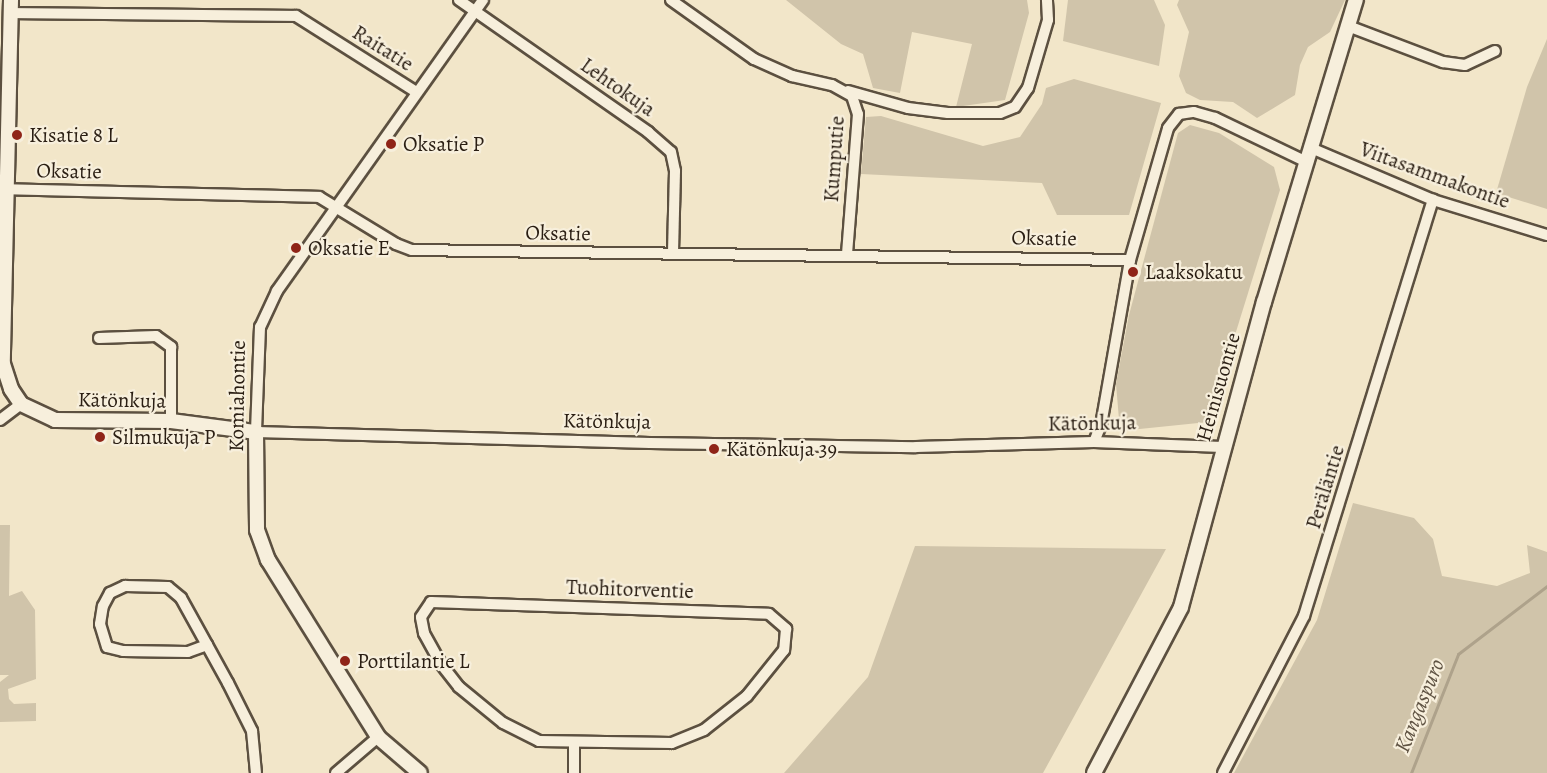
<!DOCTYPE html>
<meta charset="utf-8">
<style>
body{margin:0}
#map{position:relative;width:1547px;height:773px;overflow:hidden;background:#f2e6c9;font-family:Alegreya,serif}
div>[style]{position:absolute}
.green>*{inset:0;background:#d0c4aa}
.stream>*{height:3px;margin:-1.5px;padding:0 1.5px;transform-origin:1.5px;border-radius:1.5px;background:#aea28b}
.roads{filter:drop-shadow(2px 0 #5c5040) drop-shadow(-2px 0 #5c5040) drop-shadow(0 2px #5c5040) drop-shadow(0 -2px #5c5040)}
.street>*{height:10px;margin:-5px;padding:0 5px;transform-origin:5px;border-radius:5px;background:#f7efdc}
.secondary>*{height:14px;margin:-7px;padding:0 7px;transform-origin:7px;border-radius:7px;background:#f7efdc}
.dots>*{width:16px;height:16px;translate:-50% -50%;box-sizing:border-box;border:3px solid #f7efdc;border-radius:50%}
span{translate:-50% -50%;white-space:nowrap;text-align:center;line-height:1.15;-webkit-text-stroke:4.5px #f7efdc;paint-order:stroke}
.street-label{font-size:21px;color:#2a1e13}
.poi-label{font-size:21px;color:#2a1e13}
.left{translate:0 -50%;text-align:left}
.water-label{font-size:22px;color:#5f5343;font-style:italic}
</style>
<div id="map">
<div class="green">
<i style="clip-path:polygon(786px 0,1027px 0,1029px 13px,1005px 100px,956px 107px,972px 44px,912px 32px,900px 93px,873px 88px,863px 54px,841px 44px)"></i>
<i style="clip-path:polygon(1068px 0,1154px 0,1165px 25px,1159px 66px,1063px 41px)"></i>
<i style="clip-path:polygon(1179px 0,1345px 0,1330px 32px,1308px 47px,1300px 65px,1295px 95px,1257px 118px,1233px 102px,1200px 100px,1186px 93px,1179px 76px,1189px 32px,1177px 5px)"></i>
<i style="clip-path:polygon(1547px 39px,1547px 209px,1496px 193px,1527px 87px)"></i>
<i style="clip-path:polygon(1074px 79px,1161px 103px,1129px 215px,1057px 215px,1042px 183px,861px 174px,866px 117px,881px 116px,983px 146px,1020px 137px,1042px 104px,1046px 88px)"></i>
<i style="clip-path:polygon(1190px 125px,1219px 133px,1274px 167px,1280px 190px,1208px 422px,1120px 431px,1116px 384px,1129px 315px,1178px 133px)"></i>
<i style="clip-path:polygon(1353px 503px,1414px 518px,1433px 539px,1442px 576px,1497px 586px,1530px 573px,1527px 545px,1547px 552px,1547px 773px,1234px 773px,1317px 620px)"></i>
<i style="clip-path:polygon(0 525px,10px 525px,9px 596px,22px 591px,35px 610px,36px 679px,8px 689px,9px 699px,14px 704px,36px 703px,36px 721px,0 722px,0 682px,9px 675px,0 675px)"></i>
<i style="clip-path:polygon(915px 546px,1166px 549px,1043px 773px,784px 773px,868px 677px)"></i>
</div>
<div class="stream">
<i style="left:1411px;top:773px;width:128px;rotate:-68.4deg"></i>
<i style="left:1458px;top:654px;width:112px;rotate:-37.4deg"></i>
</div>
<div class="roads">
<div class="street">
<i style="left:459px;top:0;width:231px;rotate:34.9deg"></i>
<i style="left:648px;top:132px;width:30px;rotate:41deg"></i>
<i style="left:671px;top:152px;width:19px;rotate:78deg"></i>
<i style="left:675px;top:171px;width:81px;rotate:91.4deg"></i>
<i style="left:483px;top:0;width:357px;rotate:125.3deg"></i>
<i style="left:277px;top:291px;width:40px;rotate:115deg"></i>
<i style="left:260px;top:327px;width:105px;rotate:92.2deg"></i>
<i style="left:256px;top:432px;width:394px;rotate:1.6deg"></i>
<i style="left:650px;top:443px;width:266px;rotate:0.9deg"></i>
<i style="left:916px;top:447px;width:178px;rotate:-1.6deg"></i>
<i style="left:1094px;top:442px;width:128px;rotate:2.2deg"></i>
<i style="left:671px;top:0;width:102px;rotate:35.4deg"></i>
<i style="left:754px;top:59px;width:42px;rotate:24.1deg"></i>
<i style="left:792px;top:76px;width:41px;rotate:12.7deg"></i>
<i style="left:832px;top:85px;width:23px;rotate:29deg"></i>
<i style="left:852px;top:96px;width:19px;rotate:72deg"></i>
<i style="left:858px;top:114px;width:140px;rotate:94.5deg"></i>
<i style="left:11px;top:13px;width:285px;rotate:0.6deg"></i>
<i style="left:296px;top:16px;width:142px;rotate:32.3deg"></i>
<i style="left:1348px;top:26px;width:102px;rotate:20.8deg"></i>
<i style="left:1443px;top:62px;width:22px;rotate:8deg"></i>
<i style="left:1465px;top:65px;width:33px;rotate:-25deg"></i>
<i style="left:848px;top:91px;width:62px;rotate:15.8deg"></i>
<i style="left:908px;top:108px;width:40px;rotate:7.1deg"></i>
<i style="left:948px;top:113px;width:52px"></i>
<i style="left:1000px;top:113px;width:16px;rotate:-22deg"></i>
<i style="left:1015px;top:107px;width:23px;rotate:-56deg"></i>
<i style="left:1028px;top:88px;width:71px;rotate:-73.6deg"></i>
<i style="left:1048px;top:20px;width:20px;rotate:-93deg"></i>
<i style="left:1311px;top:148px;width:133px;rotate:23.1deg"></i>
<i style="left:1433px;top:200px;width:119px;rotate:17.1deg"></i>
<i style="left:0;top:189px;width:319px;rotate:1.4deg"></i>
<i style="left:319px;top:197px;width:90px;rotate:31.4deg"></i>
<i style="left:396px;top:244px;width:17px;rotate:21deg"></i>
<i style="left:412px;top:250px;width:718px;rotate:0.8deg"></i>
<i style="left:99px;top:338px;width:57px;rotate:-2deg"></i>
<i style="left:156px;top:336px;width:19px;rotate:36deg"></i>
<i style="left:171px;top:347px;width:74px;rotate:90deg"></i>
<i style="left:0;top:420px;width:26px;rotate:-37deg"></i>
<i style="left:1094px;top:442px;width:18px;rotate:-68deg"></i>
<i style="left:1101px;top:425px;width:168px;rotate:-80deg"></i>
<i style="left:1130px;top:260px;width:137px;rotate:-73.9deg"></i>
<i style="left:1168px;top:128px;width:18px;rotate:-52deg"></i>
<i style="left:1179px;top:114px;width:15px;rotate:-8deg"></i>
<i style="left:1194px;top:112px;width:22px;rotate:16deg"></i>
<i style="left:1215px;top:118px;width:102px;rotate:25.6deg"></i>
<i style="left:431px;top:602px;width:338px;rotate:2deg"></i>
<i style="left:769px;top:614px;width:23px;rotate:41deg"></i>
<i style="left:786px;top:629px;width:21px;rotate:95deg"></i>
<i style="left:784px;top:650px;width:59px;rotate:128.8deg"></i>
<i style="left:747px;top:696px;width:55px;rotate:141.7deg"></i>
<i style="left:704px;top:730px;width:35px;rotate:158deg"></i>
<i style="left:672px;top:743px;width:133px;rotate:-179.1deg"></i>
<i style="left:539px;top:741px;width:40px;rotate:-153.4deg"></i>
<i style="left:503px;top:723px;width:57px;rotate:-140.7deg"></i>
<i style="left:459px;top:687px;width:29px;rotate:-128deg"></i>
<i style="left:441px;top:664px;width:35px;rotate:-119deg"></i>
<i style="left:424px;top:633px;width:16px;rotate:-101deg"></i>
<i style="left:421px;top:617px;width:18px;rotate:-56deg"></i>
<i style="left:207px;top:645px;width:20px;rotate:160deg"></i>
<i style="left:188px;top:652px;width:65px;rotate:-179.1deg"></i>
<i style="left:123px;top:651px;width:16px;rotate:-166deg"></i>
<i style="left:107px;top:647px;width:24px;rotate:-107deg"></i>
<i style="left:100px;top:624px;width:18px;rotate:-81deg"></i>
<i style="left:103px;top:606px;width:15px;rotate:-62deg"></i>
<i style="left:110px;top:593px;width:17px;rotate:-25deg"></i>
<i style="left:125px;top:586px;width:43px;rotate:1.3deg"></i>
<i style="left:168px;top:587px;width:17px;rotate:40deg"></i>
<i style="left:181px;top:598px;width:54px;rotate:61deg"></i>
<i style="left:207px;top:645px;width:43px;rotate:61.1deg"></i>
<i style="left:228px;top:683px;width:54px;rotate:63.4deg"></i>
<i style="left:252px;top:731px;width:42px;rotate:84.6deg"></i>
<i style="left:336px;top:773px;width:55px;rotate:-40.6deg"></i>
<i style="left:574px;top:773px;width:31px;rotate:-90deg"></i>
<i style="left:1223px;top:773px;width:177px;rotate:-62.7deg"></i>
<i style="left:1304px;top:616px;width:436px;rotate:-72.8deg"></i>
</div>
<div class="secondary">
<i style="left:11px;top:0;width:364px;rotate:91.3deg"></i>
<i style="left:3px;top:364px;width:26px;rotate:72deg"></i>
<i style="left:11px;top:389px;width:18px;rotate:56deg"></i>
<i style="left:21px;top:404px;width:38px;rotate:25deg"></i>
<i style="left:55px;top:420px;width:116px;rotate:0.5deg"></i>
<i style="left:171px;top:421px;width:86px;rotate:7.4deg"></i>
<i style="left:256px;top:432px;width:98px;rotate:89.4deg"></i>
<i style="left:257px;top:530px;width:32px;rotate:70deg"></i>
<i style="left:268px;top:560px;width:208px;rotate:58.1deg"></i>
<i style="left:378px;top:737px;width:55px;rotate:40.6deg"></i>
<i style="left:1094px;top:773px;width:187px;rotate:-62.3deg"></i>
<i style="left:1181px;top:607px;width:316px;rotate:-74.8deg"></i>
<i style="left:1264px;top:302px;width:316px;rotate:-73.1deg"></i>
</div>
</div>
<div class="dots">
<i style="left:17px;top:135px;background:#8f2418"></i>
<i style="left:391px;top:144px;background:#8f2418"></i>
<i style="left:296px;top:248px;background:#8f2418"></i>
<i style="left:1133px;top:272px;background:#8f2418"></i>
<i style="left:100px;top:437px;background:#8f2418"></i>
<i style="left:714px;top:449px;background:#8f2418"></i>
<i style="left:345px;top:661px;background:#8f2418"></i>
</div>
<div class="street-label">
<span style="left:383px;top:48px;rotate:32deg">Raitatie</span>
<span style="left:618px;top:87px;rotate:35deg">Lehtokuja</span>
<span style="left:834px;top:159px;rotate:-86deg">Kumputie</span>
<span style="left:69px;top:171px;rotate:1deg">Oksatie</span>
<span style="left:1435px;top:175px;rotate:20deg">Viitasammakontie</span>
<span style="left:558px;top:233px;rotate:1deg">Oksatie</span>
<span style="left:1044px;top:238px;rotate:1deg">Oksatie</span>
<span style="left:1218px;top:387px;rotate:-74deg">Heinisuontie</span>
<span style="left:237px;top:396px;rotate:-89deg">Komiahontie</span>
<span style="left:122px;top:400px;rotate:1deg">Kätönkuja</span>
<span style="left:607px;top:421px;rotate:1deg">Kätönkuja</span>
<span style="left:1092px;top:423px;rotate:-1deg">Kätönkuja</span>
<span style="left:1325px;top:487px;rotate:-73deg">Peräläntie</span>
<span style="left:630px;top:589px;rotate:2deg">Tuohitorventie</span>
</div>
<div class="poi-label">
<span class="left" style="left:29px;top:135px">Kisatie 8 L</span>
<span class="left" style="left:403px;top:144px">Oksatie P</span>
<span class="left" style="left:308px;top:248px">Oksatie E</span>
<span class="left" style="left:1145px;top:272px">Laaksokatu</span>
<span class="left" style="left:112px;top:437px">Silmukuja P</span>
<span class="left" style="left:726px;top:449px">Kätönkuja 39</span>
<span class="left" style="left:357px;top:661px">Porttilantie L</span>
</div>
<div class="water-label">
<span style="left:1420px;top:706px;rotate:-68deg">Kangaspuro</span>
</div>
</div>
